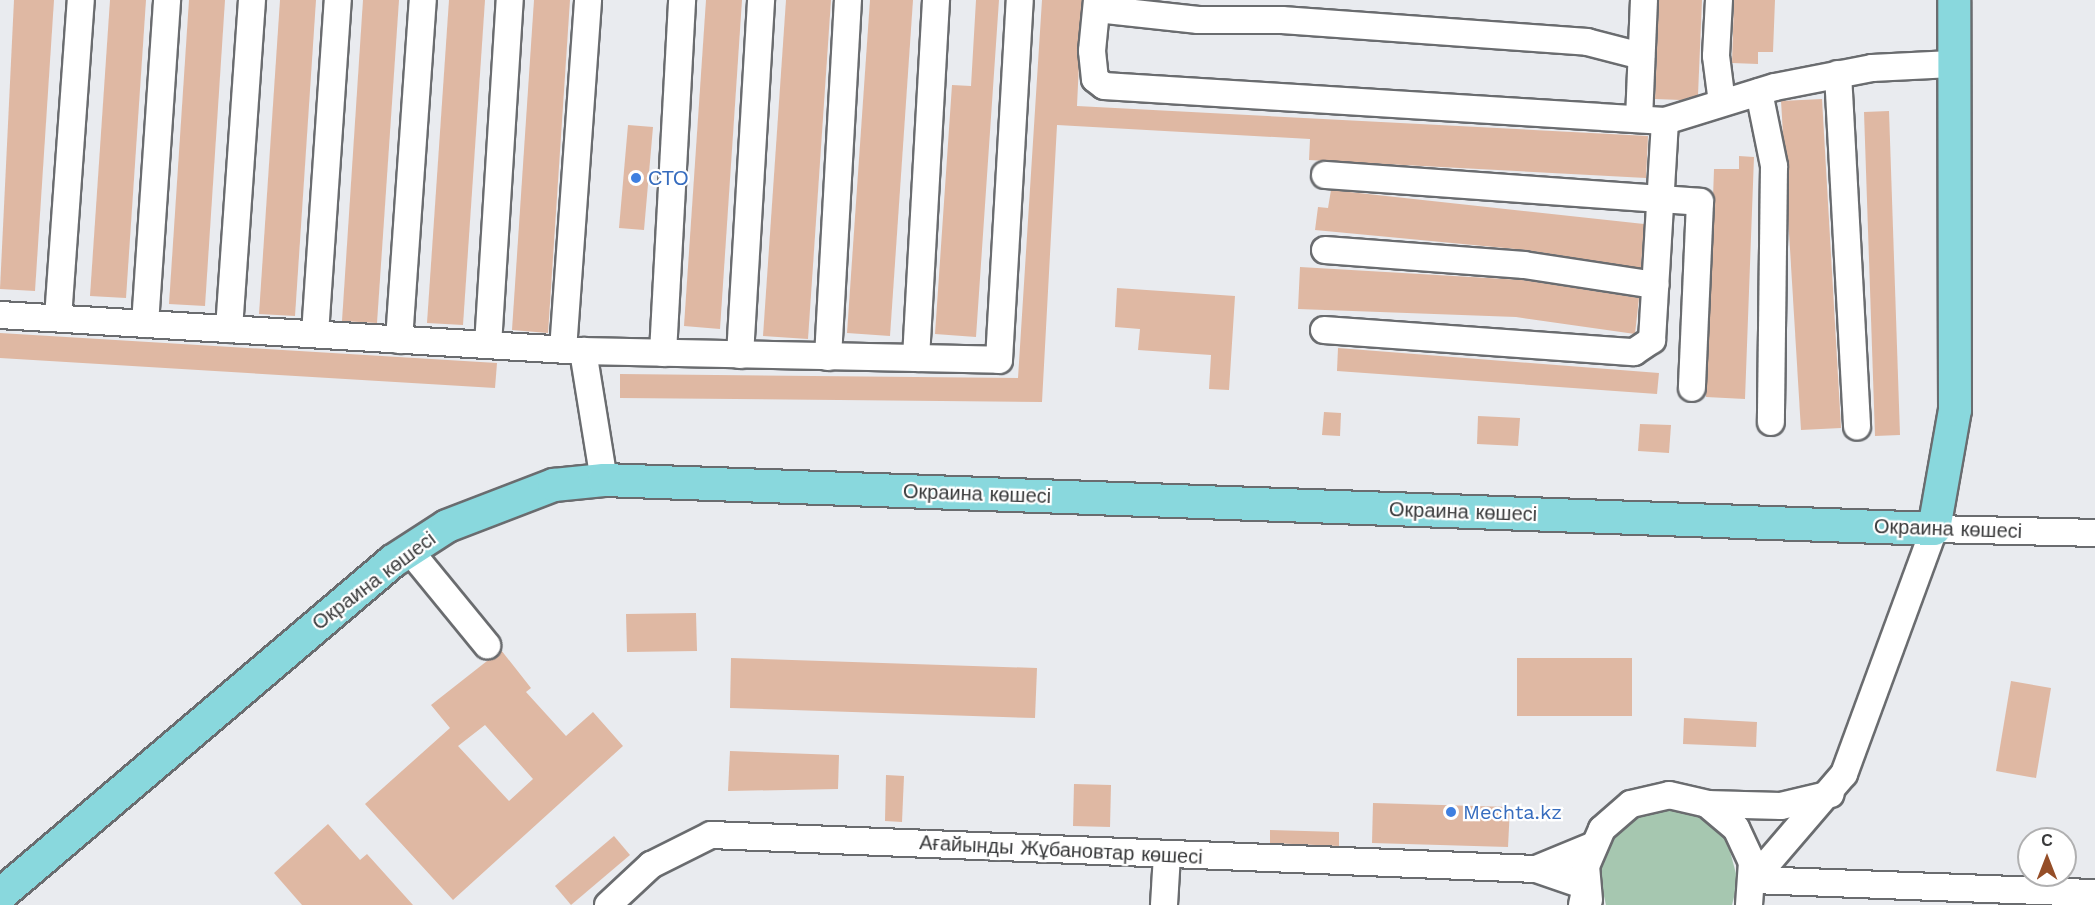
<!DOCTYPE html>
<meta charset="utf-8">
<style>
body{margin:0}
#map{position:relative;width:2095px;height:905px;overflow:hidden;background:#e9ebef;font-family:"Work Sans",sans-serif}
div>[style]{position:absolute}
.green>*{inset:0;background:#a6c7b0}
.building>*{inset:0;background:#dfb8a3}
.roads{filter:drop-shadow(2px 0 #6a6c6f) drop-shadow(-2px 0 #6a6c6f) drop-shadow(0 2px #6a6c6f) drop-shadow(0 -2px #6a6c6f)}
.minor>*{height:26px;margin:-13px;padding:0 13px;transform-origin:13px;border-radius:13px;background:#fff}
.major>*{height:32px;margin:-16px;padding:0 16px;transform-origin:16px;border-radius:16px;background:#89d8dd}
.dots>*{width:16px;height:16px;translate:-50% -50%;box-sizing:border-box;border:3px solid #fff;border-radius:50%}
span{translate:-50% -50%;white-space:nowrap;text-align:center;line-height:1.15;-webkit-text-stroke:4.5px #fff;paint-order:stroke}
.shop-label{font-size:20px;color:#366cbe}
.left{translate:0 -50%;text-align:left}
.street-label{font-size:20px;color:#393a3b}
.north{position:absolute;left:2017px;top:827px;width:60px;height:60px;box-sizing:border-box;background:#fff;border:2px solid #b0b0b1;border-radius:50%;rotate:0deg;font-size:16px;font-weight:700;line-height:24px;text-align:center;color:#393a3b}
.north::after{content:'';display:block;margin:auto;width:21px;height:27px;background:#954e28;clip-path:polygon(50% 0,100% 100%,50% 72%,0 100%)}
</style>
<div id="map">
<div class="green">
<i style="clip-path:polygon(1672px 808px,1694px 812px,1727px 840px,1738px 881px,1732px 905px,1606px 905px,1599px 874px,1614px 834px,1630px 819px)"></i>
</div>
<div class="building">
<i style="clip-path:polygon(14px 0,54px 0,35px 291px,0 289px)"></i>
<i style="clip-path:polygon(110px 0,146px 0,126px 298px,90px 296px)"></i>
<i style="clip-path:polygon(189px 0,225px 0,205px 306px,169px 304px)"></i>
<i style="clip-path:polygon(280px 0,316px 0,295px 316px,259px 314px)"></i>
<i style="clip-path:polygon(363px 0,399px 0,377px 323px,342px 321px)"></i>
<i style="clip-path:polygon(449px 0,485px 0,463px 325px,427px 323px)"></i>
<i style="clip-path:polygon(534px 0,570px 0,548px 333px,512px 330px)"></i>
<i style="clip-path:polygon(706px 0,742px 0,720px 329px,684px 326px)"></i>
<i style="clip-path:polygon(786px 0,831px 0,808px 339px,763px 336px)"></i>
<i style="clip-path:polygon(870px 0,913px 0,890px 336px,847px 333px)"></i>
<i style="clip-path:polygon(976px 0,999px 0,976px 337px,935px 334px,952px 85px,971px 86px)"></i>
<i style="clip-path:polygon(1042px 0,1082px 0,1077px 106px,1648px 136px,1646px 178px,1309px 160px,1310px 139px,1057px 125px,1042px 402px,620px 398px,620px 374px,1018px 378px)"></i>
<i style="clip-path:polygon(1659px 0,1702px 0,1698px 95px,1681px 100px,1655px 99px)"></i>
<i style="clip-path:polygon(1734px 0,1775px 0,1773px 52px,1758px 52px,1758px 64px,1732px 63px)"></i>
<i style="clip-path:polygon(1822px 99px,1841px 428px,1801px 430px,1781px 101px)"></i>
<i style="clip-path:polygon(1889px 111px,1900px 435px,1875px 436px,1864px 112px)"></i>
<i style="clip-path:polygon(628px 125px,653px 127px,644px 230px,619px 228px)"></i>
<i style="clip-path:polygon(1739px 156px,1754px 157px,1745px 399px,1706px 397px,1714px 169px,1739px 169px)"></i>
<i style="clip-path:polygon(1331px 190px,1644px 224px,1641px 268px,1526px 250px,1315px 230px,1318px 207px,1328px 208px)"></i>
<i style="clip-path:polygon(1300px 267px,1522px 280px,1639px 298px,1635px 334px,1516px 317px,1298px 309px)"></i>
<i style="clip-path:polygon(1117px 288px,1235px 296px,1229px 390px,1209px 389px,1211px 355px,1138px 350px,1140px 329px,1115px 327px)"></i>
<i style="clip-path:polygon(0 333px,497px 363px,495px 388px,0 358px)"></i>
<i style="clip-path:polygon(1338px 348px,1659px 373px,1657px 394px,1337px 371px)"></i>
<i style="clip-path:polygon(1324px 412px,1341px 413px,1340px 436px,1322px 435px)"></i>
<i style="clip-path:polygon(1478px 416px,1520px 418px,1518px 446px,1477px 444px)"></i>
<i style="clip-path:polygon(1640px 424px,1671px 425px,1669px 453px,1638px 451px)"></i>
<i style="clip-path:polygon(696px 613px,697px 651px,627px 652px,626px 614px)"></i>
<i style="clip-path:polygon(evenodd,501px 650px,531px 688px,526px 692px,566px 736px,593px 712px,623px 746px,453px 900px,365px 804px,450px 728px,431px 705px,501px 650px,485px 725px,533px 779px,509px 801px,458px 746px,485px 725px)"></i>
<i style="clip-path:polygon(731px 658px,1037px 668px,1035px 718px,730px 708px)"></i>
<i style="clip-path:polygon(1517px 658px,1632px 658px,1632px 716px,1517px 716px)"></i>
<i style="clip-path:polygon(2011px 681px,2051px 688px,2036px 778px,1996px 771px)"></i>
<i style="clip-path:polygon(1684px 718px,1757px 722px,1756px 747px,1683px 744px)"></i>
<i style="clip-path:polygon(730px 751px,839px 755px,838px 789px,728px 791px)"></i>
<i style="clip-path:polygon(886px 775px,904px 776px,902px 822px,885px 821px)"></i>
<i style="clip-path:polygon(1074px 784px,1111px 785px,1110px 827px,1073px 826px)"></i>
<i style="clip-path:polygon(1373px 803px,1510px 807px,1508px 847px,1372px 843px)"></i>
<i style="clip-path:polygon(328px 824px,360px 860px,367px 854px,413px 905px,302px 905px,274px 873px)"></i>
<i style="clip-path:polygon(1270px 830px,1339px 832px,1339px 846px,1270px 843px)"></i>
<i style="clip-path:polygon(614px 836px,630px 855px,571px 905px,555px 886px)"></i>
</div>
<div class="roads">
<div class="minor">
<i style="left:1097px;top:0;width:51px;rotate:95.6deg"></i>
<i style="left:1092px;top:51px;width:28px;rotate:84deg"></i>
<i style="left:1095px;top:79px;width:11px;rotate:38deg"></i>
<i style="left:1104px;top:86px;width:562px;rotate:3.57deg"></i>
<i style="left:1665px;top:121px;width:115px;rotate:-17.2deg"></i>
<i style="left:1775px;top:87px;width:99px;rotate:-11.1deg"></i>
<i style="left:1872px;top:68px;width:80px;rotate:-2.9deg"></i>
<i style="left:1719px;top:0;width:56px;rotate:93.1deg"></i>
<i style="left:1716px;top:56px;width:47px;rotate:82.7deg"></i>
<i style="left:1097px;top:9px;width:102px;rotate:6.2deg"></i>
<i style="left:1198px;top:20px;width:84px"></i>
<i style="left:1282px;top:20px;width:306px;rotate:4.1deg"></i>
<i style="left:1587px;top:42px;width:56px;rotate:14.5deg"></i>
<i style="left:1838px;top:74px;width:353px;rotate:86.9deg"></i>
<i style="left:1759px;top:92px;width:76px;rotate:78.5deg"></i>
<i style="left:1774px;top:166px;width:256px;rotate:90.7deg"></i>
<i style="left:1639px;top:119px;width:119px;rotate:-87.6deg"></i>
<i style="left:1325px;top:175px;width:376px;rotate:4.1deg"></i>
<i style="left:1700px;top:202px;width:186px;rotate:92.5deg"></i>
<i style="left:1325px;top:250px;width:200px;rotate:4.3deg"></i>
<i style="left:1524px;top:265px;width:133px;rotate:8.7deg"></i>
<i style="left:0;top:315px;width:584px;rotate:3.53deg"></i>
<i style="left:583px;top:351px;width:416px;rotate:1.2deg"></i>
<i style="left:999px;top:360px;width:361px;rotate:-86.7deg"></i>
<i style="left:58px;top:318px;width:319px;rotate:-85.9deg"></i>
<i style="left:145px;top:324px;width:325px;rotate:-86.1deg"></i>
<i style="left:229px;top:329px;width:330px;rotate:-86deg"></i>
<i style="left:1324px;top:330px;width:311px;rotate:4.1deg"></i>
<i style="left:1634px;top:352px;width:22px;rotate:-34deg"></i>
<i style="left:1652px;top:340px;width:219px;rotate:-86.6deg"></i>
<i style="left:315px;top:334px;width:335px;rotate:-86.1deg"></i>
<i style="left:399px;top:340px;width:341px;rotate:-86deg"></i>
<i style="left:488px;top:345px;width:346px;rotate:-86.4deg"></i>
<i style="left:563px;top:350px;width:351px;rotate:-85.9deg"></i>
<i style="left:583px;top:351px;width:131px;rotate:80.8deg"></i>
<i style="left:663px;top:353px;width:354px;rotate:-86.9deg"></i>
<i style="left:740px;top:355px;width:356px;rotate:-86.6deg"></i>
<i style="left:828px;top:357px;width:358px;rotate:-86.8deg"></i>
<i style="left:916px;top:358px;width:359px;rotate:-86.8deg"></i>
<i style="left:410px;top:551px;width:122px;rotate:50.7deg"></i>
<i style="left:1707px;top:804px;width:74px;rotate:1.5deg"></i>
<i style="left:1781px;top:806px;width:51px;rotate:-13.5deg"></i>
<i style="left:1536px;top:869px;width:61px;rotate:-22.3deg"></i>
<i style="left:1753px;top:880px;width:140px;rotate:-49.4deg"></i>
<i style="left:1844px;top:774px;width:261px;rotate:-69.8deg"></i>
<i style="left:1934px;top:529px;width:161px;rotate:1.4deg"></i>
<i style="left:1753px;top:880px;width:342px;rotate:2.2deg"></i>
<i style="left:1589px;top:900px;width:34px;rotate:-95deg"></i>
<i style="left:1586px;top:866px;width:40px;rotate:-66.6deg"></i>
<i style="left:1602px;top:829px;width:38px;rotate:-41deg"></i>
<i style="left:1631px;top:804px;width:39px;rotate:-13deg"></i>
<i style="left:1669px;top:795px;width:39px;rotate:13deg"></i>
<i style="left:1707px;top:804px;width:38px;rotate:40deg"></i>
<i style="left:1736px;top:828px;width:38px;rotate:65deg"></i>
<i style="left:1752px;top:862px;width:43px;rotate:94deg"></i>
<i style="left:608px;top:905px;width:59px;rotate:-42.9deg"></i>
<i style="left:651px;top:865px;width:67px;rotate:-26.6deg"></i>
<i style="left:711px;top:835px;width:826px;rotate:2.36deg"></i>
<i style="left:1536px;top:869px;width:53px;rotate:18.8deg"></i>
<i style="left:1586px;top:886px;width:19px;rotate:102deg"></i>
<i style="left:1164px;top:905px;width:50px;rotate:-86.6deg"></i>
</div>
<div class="major">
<i style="left:0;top:895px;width:516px;rotate:-40.36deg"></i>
<i style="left:393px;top:561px;width:64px;rotate:-32.9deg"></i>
<i style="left:447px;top:526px;width:115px;rotate:-21deg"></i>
<i style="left:554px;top:485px;width:50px;rotate:-5.7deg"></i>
<i style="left:604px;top:480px;width:1331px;rotate:2.11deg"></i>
<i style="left:1934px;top:529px;width:121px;rotate:-80deg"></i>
<i style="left:1955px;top:410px;width:410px;rotate:-90.1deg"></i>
</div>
</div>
<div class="dots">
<i style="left:636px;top:178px;background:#3f7fe0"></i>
<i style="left:1451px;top:812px;background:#3f7fe0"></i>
</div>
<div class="shop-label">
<span class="left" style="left:648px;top:178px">СТО</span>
<span class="left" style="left:1463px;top:812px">Mechta.kz</span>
</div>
<div class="street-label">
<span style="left:977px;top:494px;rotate:2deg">Окраина көшесі</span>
<span style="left:1463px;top:512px;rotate:2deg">Окраина көшесі</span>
<span style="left:1948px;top:529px;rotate:2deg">Окраина көшесі</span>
<span style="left:374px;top:581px;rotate:-37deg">Окраина көшесі</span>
<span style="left:1061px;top:850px;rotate:3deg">Ағайынды Жұбановтар көшесі</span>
</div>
<div class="north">С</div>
</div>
